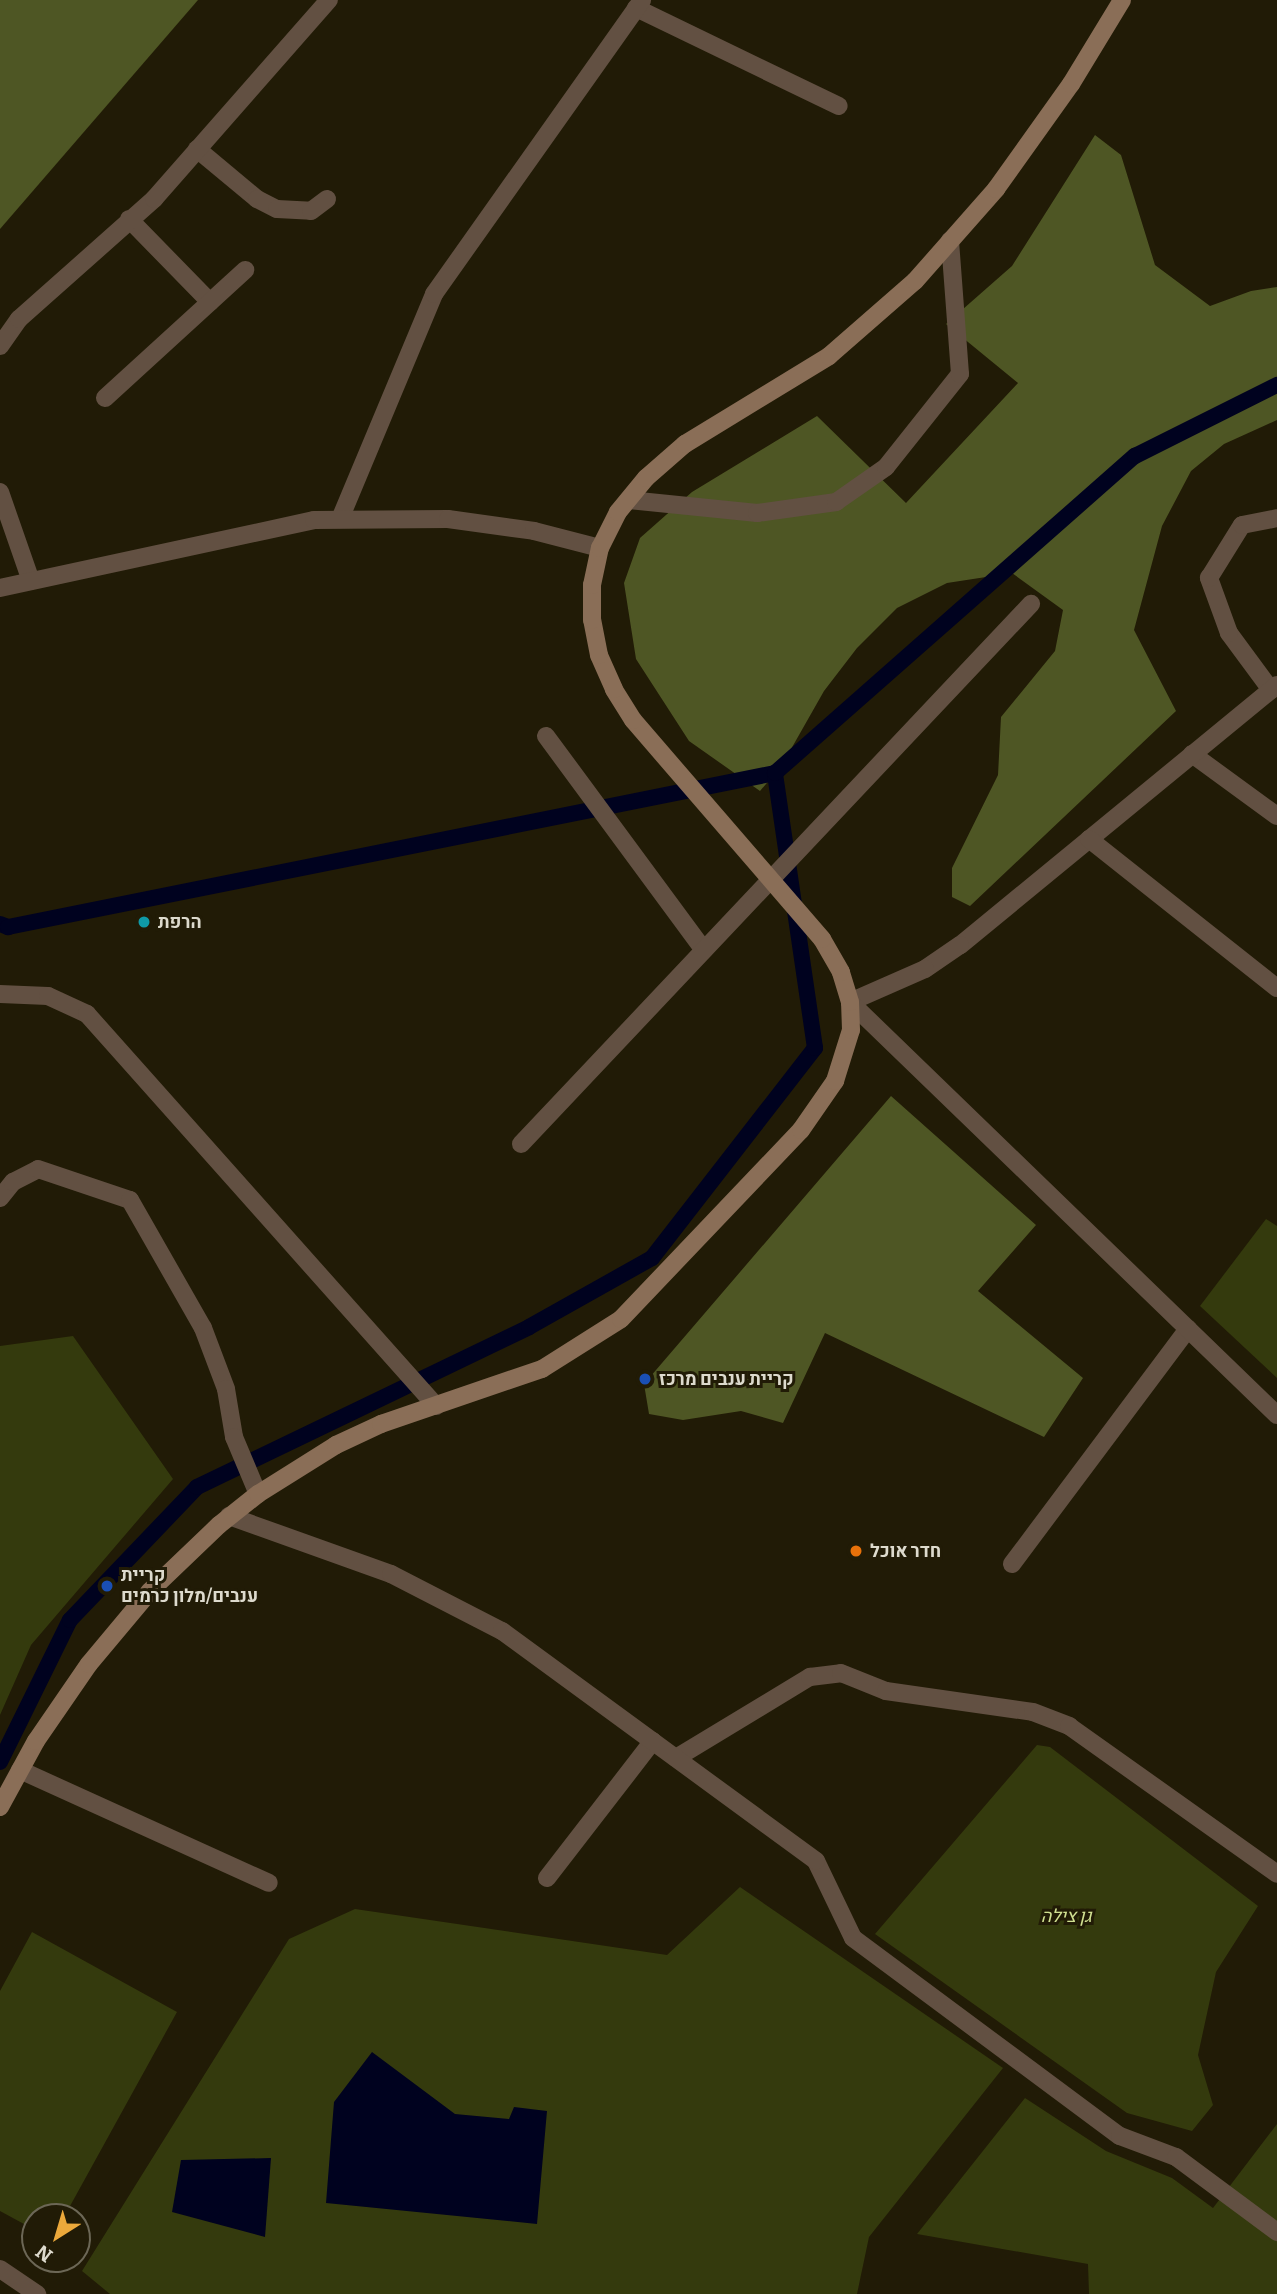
<!DOCTYPE html>
<meta charset="utf-8">
<style>
body{margin:0}
#map{position:relative;width:1277px;height:2294px;overflow:hidden;background:#211b06;font-family:Bitter,Heebo,serif}
div>[style]{position:absolute}
.green>*{inset:0;background:#343a0d}
.forest>*{inset:0;background:#4e5624}
.water>*{inset:0;background:#00021f}
.stream>*{height:16px;margin:-8px;padding:0 8px;transform-origin:8px;border-radius:8px;background:#00021f}
.lane>*{height:18px;margin:-9px;padding:0 9px;transform-origin:9px;border-radius:9px;background:#625042}
.street>*{height:18px;margin:-9px;padding:0 9px;transform-origin:9px;border-radius:9px;background:#625042}
.secondary>*{height:18px;margin:-9px;padding:0 9px;transform-origin:9px;border-radius:9px;background:#8a6e57}
.dots>*{width:19px;height:19px;translate:-50% -50%;box-sizing:border-box;border:4px solid #211b06;border-radius:50%}
span{translate:-50% -50%;white-space:nowrap;text-align:center;line-height:1.15;-webkit-text-stroke:6px #211b06;paint-order:stroke}
.poi-label{font-size:18px;color:#dddacd;font-weight:700}
.left{translate:0 -50%;text-align:left}
.park-label{font-size:18px;color:#d1e091;font-style:italic}
.north{position:absolute;left:21px;top:2203px;width:70px;height:70px;box-sizing:border-box;background:#211b06;border:2px solid #6c6756;border-radius:50%;rotate:217deg;font-size:19px;font-weight:700;line-height:28px;text-align:center;color:#dddacd}
.north::after{content:'';display:block;margin:auto;width:24px;height:32px;background:#eca93b;clip-path:polygon(50% 0,100% 100%,50% 72%,0 100%)}
</style>
<div id="map">
<div class="green">
<i style="clip-path:polygon(1266px 1219px,1277px 1226px,1277px 1378px,1200px 1306px)"></i>
<i style="clip-path:polygon(73px 1336px,173px 1479px,31px 1645px,0 1715px,0 1346px)"></i>
<i style="clip-path:polygon(1037px 1745px,1050px 1747px,1258px 1906px,1216px 1972px,1198px 2055px,1213px 2105px,1192px 2131px,1127px 2113px,875px 1934px)"></i>
<i style="clip-path:polygon(740px 1887px,1003px 2068px,869px 2237px,857px 2294px,110px 2294px,82px 2271px,289px 1939px,355px 1909px,667px 1955px)"></i>
<i style="clip-path:polygon(32px 1932px,177px 2012px,64px 2217px,35px 2217px,35px 2230px,0 2211px,0 1991px)"></i>
<i style="clip-path:polygon(1025px 2098px,1106px 2151px,1172px 2178px,1213px 2208px,1277px 2124px,1277px 2294px,1089px 2294px,1088px 2264px,917px 2234px)"></i>
</div>
<div class="forest">
<i style="clip-path:polygon(0 0,198px 0,0 229px)"></i>
<i style="clip-path:polygon(1095px 135px,1121px 155px,1155px 265px,1210px 306px,1251px 291px,1277px 287px,1277px 420px,1224px 444px,1191px 471px,1162px 526px,1134px 630px,1176px 711px,970px 906px,952px 897px,952px 868px,998px 775px,1001px 717px,1055px 651px,1063px 610px,1012px 573px,947px 583px,897px 608px,857px 648px,824px 691px,782px 765px,760px 791px,689px 741px,636px 659px,624px 583px,640px 538px,692px 492px,817px 416px,906px 503px,1018px 383px,946px 324px,1012px 266px)"></i>
<i style="clip-path:polygon(891px 1096px,1036px 1225px,978px 1291px,1083px 1378px,1044px 1437px,825px 1333px,783px 1423px,741px 1411px,683px 1420px,649px 1414px,644px 1384px)"></i>
</div>
<div class="water">
<i style="clip-path:polygon(372px 2052px,455px 2114px,509px 2119px,514px 2107px,547px 2111px,537px 2224px,326px 2203px,334px 2102px)"></i>
<i style="clip-path:polygon(271px 2158px,265px 2237px,172px 2212px,181px 2160px)"></i>
</div>
<div class="stream">
<i style="left:0;top:924px;width:9px;rotate:21deg"></i>
<i style="left:8px;top:927px;width:782px;rotate:-11.35deg"></i>
<i style="left:0;top:1762px;width:158px;rotate:-63.8deg"></i>
<i style="left:70px;top:1620px;width:184px;rotate:-46.3deg"></i>
<i style="left:197px;top:1487px;width:369px;rotate:-25.7deg"></i>
<i style="left:529px;top:1327px;width:141px;rotate:-29.3deg"></i>
<i style="left:652px;top:1258px;width:266px;rotate:-52.2deg"></i>
<i style="left:815px;top:1048px;width:278px;rotate:-98.3deg"></i>
<i style="left:775px;top:773px;width:480px;rotate:-41.4deg"></i>
<i style="left:1135px;top:456px;width:159px;rotate:-26.6deg"></i>
</div>
<div class="lane">
<i style="left:636px;top:8px;width:225px;rotate:25.8deg"></i>
<i style="left:197px;top:149px;width:78px;rotate:39.8deg"></i>
<i style="left:257px;top:199px;width:22px;rotate:27deg"></i>
<i style="left:277px;top:209px;width:34px;rotate:3deg"></i>
<i style="left:311px;top:211px;width:20px;rotate:-37deg"></i>
<i style="left:129px;top:219px;width:116px;rotate:45.7deg"></i>
<i style="left:105px;top:398px;width:190px;rotate:-42.4deg"></i>
<i style="left:629px;top:500px;width:129px;rotate:5.8deg"></i>
<i style="left:757px;top:513px;width:80px;rotate:-7.9deg"></i>
<i style="left:836px;top:502px;width:61px;rotate:-35deg"></i>
<i style="left:886px;top:467px;width:119px;rotate:-51.5deg"></i>
<i style="left:960px;top:374px;width:134px;rotate:-94.3deg"></i>
<i style="left:340px;top:519px;width:244px;rotate:-67.3deg"></i>
<i style="left:434px;top:294px;width:360px;rotate:-54.7deg"></i>
<i style="left:1271px;top:690px;width:71px;rotate:-126.4deg"></i>
<i style="left:1229px;top:633px;width:59px;rotate:-110deg"></i>
<i style="left:1209px;top:578px;width:62px;rotate:-58.1deg"></i>
<i style="left:1242px;top:525px;width:36px;rotate:-11deg"></i>
<i style="left:546px;top:736px;width:266px;rotate:53.6deg"></i>
<i style="left:1192px;top:754px;width:105px;rotate:36.1deg"></i>
<i style="left:0;top:994px;width:48px;rotate:2.4deg"></i>
<i style="left:48px;top:996px;width:43px;rotate:24.8deg"></i>
<i style="left:87px;top:1014px;width:525px;rotate:48.32deg"></i>
<i style="left:0;top:1198px;width:21px;rotate:-51deg"></i>
<i style="left:13px;top:1182px;width:28px;rotate:-27deg"></i>
<i style="left:38px;top:1169px;width:97px;rotate:18.6deg"></i>
<i style="left:130px;top:1200px;width:147px;rotate:60.3deg"></i>
<i style="left:203px;top:1328px;width:65px;rotate:69.3deg"></i>
<i style="left:226px;top:1389px;width:49px;rotate:80.5deg"></i>
<i style="left:234px;top:1437px;width:62px;rotate:67.2deg"></i>
<i style="left:1012px;top:1564px;width:294px;rotate:-53.2deg"></i>
<i style="left:676px;top:1758px;width:157px;rotate:-31.2deg"></i>
<i style="left:810px;top:1677px;width:31px;rotate:-7deg"></i>
<i style="left:841px;top:1673px;width:48px;rotate:21.8deg"></i>
<i style="left:886px;top:1691px;width:148px;rotate:8.1deg"></i>
<i style="left:1033px;top:1712px;width:39px;rotate:21deg"></i>
<i style="left:1069px;top:1726px;width:255px;rotate:35.4deg"></i>
<i style="left:20px;top:1770px;width:273px;rotate:24.4deg"></i>
<i style="left:816px;top:1861px;width:85px;rotate:64.3deg"></i>
<i style="left:853px;top:1938px;width:332px;rotate:36.6deg"></i>
<i style="left:1120px;top:2136px;width:60px;rotate:20.6deg"></i>
<i style="left:1176px;top:2157px;width:126px;rotate:36.6deg"></i>
<i style="left:547px;top:1878px;width:173px;rotate:-52.3deg"></i>
</div>
<div class="street">
<i style="left:0;top:346px;width:33px;rotate:-55deg"></i>
<i style="left:19px;top:319px;width:181px;rotate:-41.6deg"></i>
<i style="left:154px;top:199px;width:265px;rotate:-48.7deg"></i>
<i style="left:0;top:492px;width:94px;rotate:70.8deg"></i>
<i style="left:0;top:588px;width:321px;rotate:-12.2deg"></i>
<i style="left:314px;top:520px;width:134px;rotate:-0.4deg"></i>
<i style="left:448px;top:519px;width:87px;rotate:7.9deg"></i>
<i style="left:534px;top:531px;width:68px;rotate:14.4deg"></i>
<i style="left:1277px;top:685px;width:410px;rotate:140.6deg"></i>
<i style="left:960px;top:945px;width:42px;rotate:145.6deg"></i>
<i style="left:925px;top:969px;width:82px;rotate:156.3deg"></i>
<i style="left:850px;top:1002px;width:594px;rotate:44.05deg"></i>
<i style="left:1089px;top:839px;width:240px;rotate:38.4deg"></i>
<i style="left:521px;top:1144px;width:743px;rotate:-46.64deg"></i>
<i style="left:229px;top:1516px;width:172px;rotate:19.7deg"></i>
<i style="left:391px;top:1574px;width:125px;rotate:27.2deg"></i>
<i style="left:502px;top:1631px;width:389px;rotate:36.2deg"></i>
<i style="left:0;top:2269px;width:45px;rotate:34deg"></i>
</div>
<div class="secondary">
<i style="left:0;top:1807px;width:75px;rotate:-61.4deg"></i>
<i style="left:36px;top:1741px;width:93px;rotate:-55.5deg"></i>
<i style="left:89px;top:1664px;width:95px;rotate:-50.1deg"></i>
<i style="left:150px;top:1591px;width:95px;rotate:-43.7deg"></i>
<i style="left:219px;top:1525px;width:50px;rotate:-38.5deg"></i>
<i style="left:258px;top:1494px;width:92px;rotate:-32.1deg"></i>
<i style="left:336px;top:1445px;width:50px;rotate:-25deg"></i>
<i style="left:381px;top:1424px;width:170px;rotate:-18.9deg"></i>
<i style="left:542px;top:1369px;width:93px;rotate:-32.3deg"></i>
<i style="left:621px;top:1319px;width:261px;rotate:-46.4deg"></i>
<i style="left:801px;top:1130px;width:60px;rotate:-55.2deg"></i>
<i style="left:835px;top:1081px;width:53px;rotate:-72.6deg"></i>
<i style="left:851px;top:1030px;width:28px;rotate:-92deg"></i>
<i style="left:850px;top:1002px;width:31px;rotate:-107deg"></i>
<i style="left:841px;top:972px;width:38px;rotate:-120deg"></i>
<i style="left:822px;top:939px;width:289px;rotate:-130.8deg"></i>
<i style="left:633px;top:720px;width:36px;rotate:-122deg"></i>
<i style="left:614px;top:689px;width:37px;rotate:-114deg"></i>
<i style="left:599px;top:655px;width:36px;rotate:-101deg"></i>
<i style="left:592px;top:620px;width:35px;rotate:-90deg"></i>
<i style="left:592px;top:585px;width:38px;rotate:-78deg"></i>
<i style="left:600px;top:548px;width:40px;rotate:-63.4deg"></i>
<i style="left:618px;top:512px;width:44px;rotate:-50.5deg"></i>
<i style="left:646px;top:478px;width:52px;rotate:-41.1deg"></i>
<i style="left:685px;top:444px;width:169px;rotate:-31.4deg"></i>
<i style="left:829px;top:356px;width:114px;rotate:-41.1deg"></i>
<i style="left:915px;top:281px;width:123px;rotate:-48.6deg"></i>
<i style="left:996px;top:189px;width:129px;rotate:-54.5deg"></i>
<i style="left:1071px;top:84px;width:98px;rotate:-58.7deg"></i>
</div>
<div class="dots">
<i style="left:144px;top:922px;background:#0f9aa8"></i>
<i style="left:645px;top:1379px;background:#1a4fb4"></i>
<i style="left:856px;top:1551px;background:#e8710a"></i>
<i style="left:107px;top:1586px;background:#1a4fb4"></i>
</div>
<div class="poi-label">
<span class="left" style="left:158px;top:922px">הרפת</span>
<span class="left" style="left:659px;top:1379px">קריית ענבים מרכז</span>
<span class="left" style="left:870px;top:1551px">חדר אוכל</span>
<span class="left" style="left:121px;top:1586px">קריית<br>ענבים/מלון כרמים</span>
</div>
<div class="park-label">
<span style="left:1066px;top:1916px">גן צילה</span>
</div>
<div class="north">N</div>
</div>
